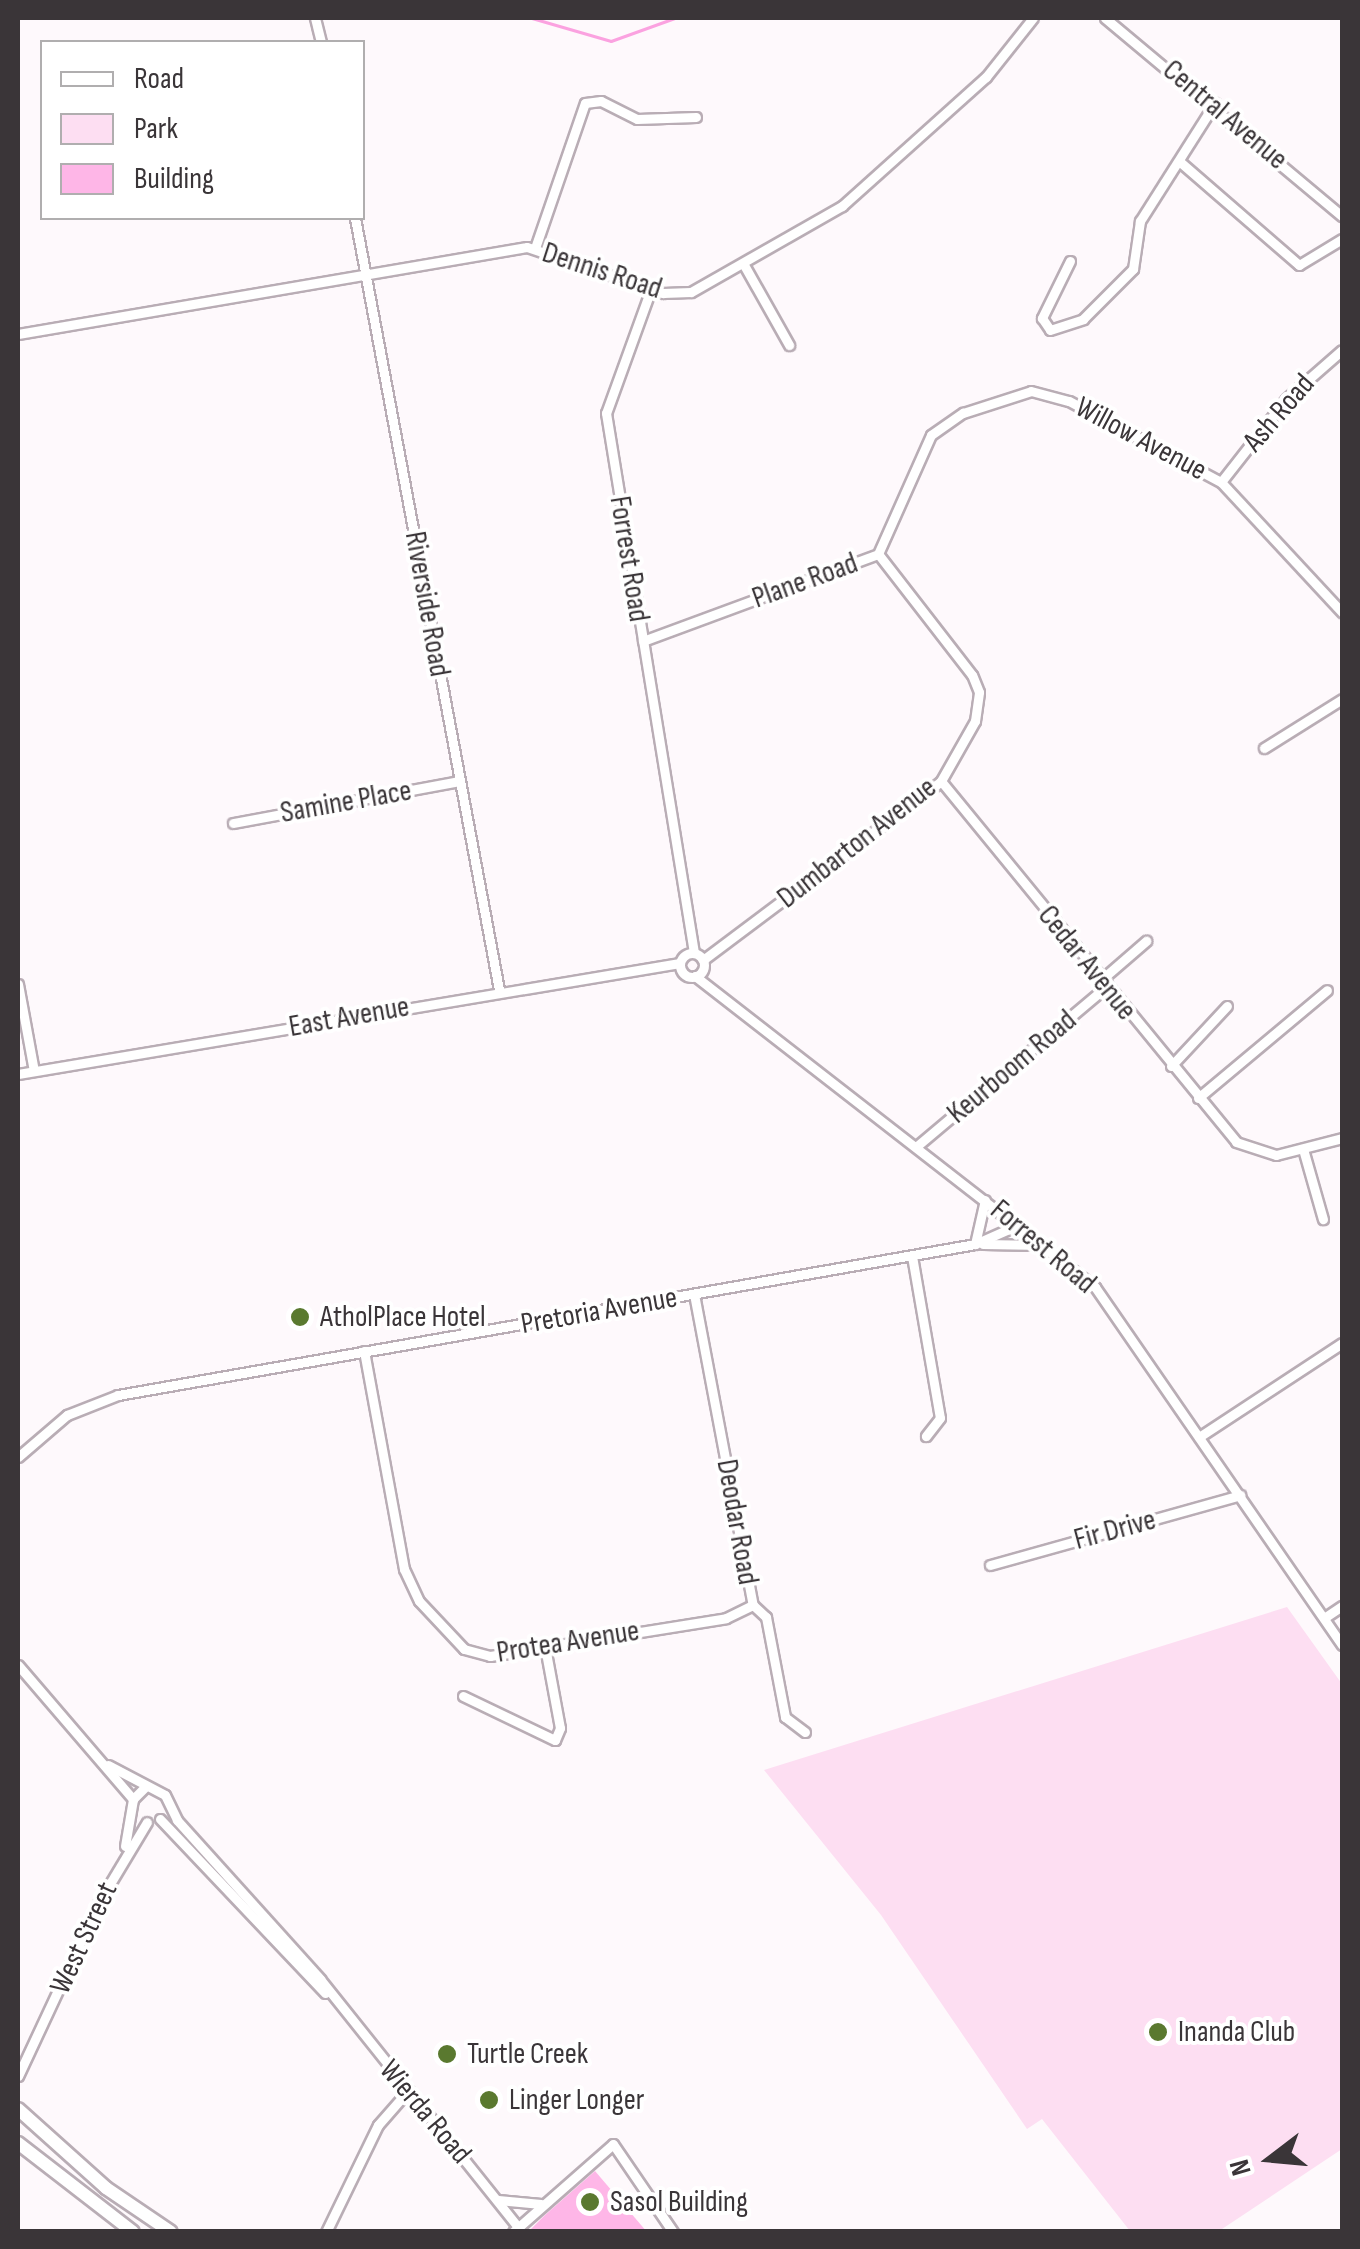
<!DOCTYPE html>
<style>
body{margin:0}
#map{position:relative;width:1360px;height:2249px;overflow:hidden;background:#fef9fc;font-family:"Sofia Sans Condensed",sans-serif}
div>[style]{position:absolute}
.green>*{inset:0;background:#fddef2}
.stream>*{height:2.5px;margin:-1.25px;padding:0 1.25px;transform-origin:1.25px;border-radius:1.25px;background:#fba2e0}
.building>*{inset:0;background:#feb6e7}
.roads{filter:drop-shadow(2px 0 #b9adb5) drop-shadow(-2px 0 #b9adb5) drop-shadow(0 2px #b9adb5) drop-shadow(0 -2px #b9adb5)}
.minor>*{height:9px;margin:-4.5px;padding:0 4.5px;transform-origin:4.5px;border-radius:4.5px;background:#fff}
.minor>.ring{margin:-4.5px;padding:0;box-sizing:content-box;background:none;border:9px solid #fff;border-radius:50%}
.secondary>*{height:12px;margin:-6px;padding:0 6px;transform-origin:6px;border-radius:6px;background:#fff}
.dots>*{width:28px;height:28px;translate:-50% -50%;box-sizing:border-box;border:5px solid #fff;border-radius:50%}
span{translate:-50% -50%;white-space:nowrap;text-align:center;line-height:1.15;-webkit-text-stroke:8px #fff;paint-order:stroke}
.street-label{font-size:30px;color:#3a3538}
.poi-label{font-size:30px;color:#3a3538}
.left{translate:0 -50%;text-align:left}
.frame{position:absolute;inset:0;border:20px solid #3a3538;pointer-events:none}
.legend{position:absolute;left:40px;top:40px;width:325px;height:180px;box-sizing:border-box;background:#fff;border:2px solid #b0aeaf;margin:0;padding:12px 18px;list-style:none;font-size:30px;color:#3a3538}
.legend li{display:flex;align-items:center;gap:20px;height:50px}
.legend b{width:50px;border:2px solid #b0aeaf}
.north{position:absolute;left:1220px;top:2109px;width:100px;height:100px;-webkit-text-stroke:8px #fff;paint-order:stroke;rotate:254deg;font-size:28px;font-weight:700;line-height:40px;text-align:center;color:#3a3538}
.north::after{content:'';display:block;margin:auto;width:35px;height:45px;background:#3a3538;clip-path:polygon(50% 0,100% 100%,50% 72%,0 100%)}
</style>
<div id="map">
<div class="green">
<i style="clip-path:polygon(1287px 1607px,1342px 1684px,1342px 2149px,1219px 2231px,1130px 2231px,1042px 2119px,1027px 2129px,881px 1915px,764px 1770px)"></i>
</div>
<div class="stream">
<i style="left:532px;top:18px;width:82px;rotate:16.2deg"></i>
<i style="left:611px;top:41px;width:68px;rotate:-19.8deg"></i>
<i style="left:799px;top:18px;width:20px"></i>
</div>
<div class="building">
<i style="clip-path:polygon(595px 2171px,647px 2232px,528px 2232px,545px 2215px)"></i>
</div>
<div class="roads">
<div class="minor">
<i style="left:315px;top:18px;width:25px;rotate:76deg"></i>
<i style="left:1105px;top:18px;width:309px;rotate:39.9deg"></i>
<i style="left:1179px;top:161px;width:159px;rotate:40.9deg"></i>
<i style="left:1299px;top:265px;width:50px;rotate:-31.2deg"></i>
<i style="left:355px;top:218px;width:785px;rotate:79.43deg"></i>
<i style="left:535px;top:248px;width:153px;rotate:-71deg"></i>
<i style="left:585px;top:103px;width:16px;rotate:-7deg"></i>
<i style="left:601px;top:101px;width:40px;rotate:26.6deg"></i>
<i style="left:637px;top:119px;width:59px;rotate:-1.9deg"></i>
<i style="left:1070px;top:261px;width:64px;rotate:116.2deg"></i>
<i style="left:1042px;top:318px;width:14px;rotate:56deg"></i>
<i style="left:1050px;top:330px;width:35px;rotate:-18deg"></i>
<i style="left:1083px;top:319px;width:71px;rotate:-45deg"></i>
<i style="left:1133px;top:269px;width:49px;rotate:-81.7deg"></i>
<i style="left:1140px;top:221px;width:140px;rotate:-57.6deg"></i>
<i style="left:744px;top:265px;width:92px;rotate:60.6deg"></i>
<i style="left:651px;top:289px;width:132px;rotate:109.9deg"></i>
<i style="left:606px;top:413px;width:547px;rotate:80.74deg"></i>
<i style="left:18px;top:334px;width:516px;rotate:-9.7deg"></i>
<i style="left:527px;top:247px;width:144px;rotate:18.7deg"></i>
<i style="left:663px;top:293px;width:28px;rotate:-2deg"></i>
<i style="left:691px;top:292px;width:174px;rotate:-29.7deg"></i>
<i style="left:842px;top:206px;width:193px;rotate:-41.9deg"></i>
<i style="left:986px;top:77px;width:75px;rotate:-51.5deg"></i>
<i style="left:1221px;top:482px;width:105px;rotate:-51.9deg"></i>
<i style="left:1286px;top:399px;width:74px;rotate:-41.2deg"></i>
<i style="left:643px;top:641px;width:251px;rotate:-20.3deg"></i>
<i style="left:878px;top:554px;width:130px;rotate:-66deg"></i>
<i style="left:931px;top:435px;width:39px;rotate:-35deg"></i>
<i style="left:963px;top:413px;width:71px;rotate:-17.9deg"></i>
<i style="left:1031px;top:391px;width:39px;rotate:15deg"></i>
<i style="left:1069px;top:401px;width:172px;rotate:28.1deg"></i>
<i style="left:1221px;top:482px;width:178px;rotate:47.1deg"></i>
<i style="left:1264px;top:748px;width:92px;rotate:-32.1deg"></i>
<i style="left:941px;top:781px;width:466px;rotate:50.7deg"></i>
<i style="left:1236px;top:1142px;width:42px;rotate:18deg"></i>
<i style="left:1276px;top:1155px;width:68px;rotate:-14.4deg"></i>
<i style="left:233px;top:823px;width:230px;rotate:-10.5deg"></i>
<i class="ring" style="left:680px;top:953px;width:15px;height:15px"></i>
<i style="left:703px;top:960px;width:298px;rotate:-36.9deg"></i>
<i style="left:941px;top:781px;width:69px;rotate:-60.5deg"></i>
<i style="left:975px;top:721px;width:29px;rotate:-82deg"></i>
<i style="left:979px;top:692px;width:18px;rotate:-112deg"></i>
<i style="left:972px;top:675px;width:153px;rotate:-127.8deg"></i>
<i style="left:695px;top:976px;width:507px;rotate:37.87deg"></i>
<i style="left:1095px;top:1287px;width:435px;rotate:55.4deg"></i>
<i style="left:1101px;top:980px;width:60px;rotate:-40.9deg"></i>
<i style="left:18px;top:984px;width:88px;rotate:79.6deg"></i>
<i style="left:1171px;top:1066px;width:82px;rotate:-47deg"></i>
<i style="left:18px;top:1074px;width:671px;rotate:-9.52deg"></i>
<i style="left:1198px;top:1098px;width:168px;rotate:-39.9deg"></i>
<i style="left:917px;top:1146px;width:247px;rotate:-40.1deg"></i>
<i style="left:1303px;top:1149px;width:73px;rotate:74.1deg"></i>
<i style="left:975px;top:1244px;width:45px;rotate:-77.2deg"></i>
<i style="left:983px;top:1244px;width:59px;rotate:1deg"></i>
<i style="left:912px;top:1256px;width:164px;rotate:80.2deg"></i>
<i style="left:940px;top:1418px;width:23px;rotate:128deg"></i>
<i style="left:694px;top:1294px;width:317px;rotate:79.3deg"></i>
<i style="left:753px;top:1605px;width:18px;rotate:43deg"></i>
<i style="left:766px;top:1617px;width:102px;rotate:79.2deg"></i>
<i style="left:785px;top:1717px;width:25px;rotate:37deg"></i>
<i style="left:364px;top:1351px;width:222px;rotate:79.6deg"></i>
<i style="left:404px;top:1569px;width:35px;rotate:65deg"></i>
<i style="left:419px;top:1601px;width:66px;rotate:46.8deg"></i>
<i style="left:464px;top:1649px;width:27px;rotate:15deg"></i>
<i style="left:490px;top:1656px;width:239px;rotate:-9.1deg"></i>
<i style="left:726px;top:1618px;width:30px;rotate:-26deg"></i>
<i style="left:1199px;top:1437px;width:171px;rotate:-33.3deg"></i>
<i style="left:18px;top:1457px;width:65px;rotate:-40.6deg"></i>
<i style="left:67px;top:1415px;width:55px;rotate:-21.4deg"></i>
<i style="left:118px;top:1395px;width:870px;rotate:-9.99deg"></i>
<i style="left:975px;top:1244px;width:47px;rotate:-23.8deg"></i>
<i style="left:990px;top:1565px;width:260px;rotate:-15.6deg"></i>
<i style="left:1324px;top:1618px;width:22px;rotate:-34deg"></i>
<i style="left:18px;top:1665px;width:177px;rotate:49.4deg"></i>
<i style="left:463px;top:1696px;width:102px;rotate:25.6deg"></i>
<i style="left:555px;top:1740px;width:13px;rotate:-67deg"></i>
<i style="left:560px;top:1728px;width:82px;rotate:-100.5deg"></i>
<i style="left:108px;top:1765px;width:64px;rotate:27.8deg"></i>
<i style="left:165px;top:1795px;width:28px;rotate:64deg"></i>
<i style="left:177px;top:1820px;width:214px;rotate:48deg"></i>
<i style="left:320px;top:1979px;width:317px;rotate:51.4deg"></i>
<i style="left:160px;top:1819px;width:240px;rotate:46.5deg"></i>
<i style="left:125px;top:1846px;width:48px;rotate:-80.3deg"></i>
<i style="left:133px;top:1799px;width:17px;rotate:-45deg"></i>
<i style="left:18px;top:2076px;width:192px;rotate:-65deg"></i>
<i style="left:99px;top:1902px;width:93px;rotate:-59deg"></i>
<i style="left:498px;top:2200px;width:43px;rotate:5.3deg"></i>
<i style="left:326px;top:2232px;width:119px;rotate:-64.1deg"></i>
<i style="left:378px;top:2125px;width:43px;rotate:-48.8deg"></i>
<i style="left:513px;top:2232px;width:133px;rotate:-41.3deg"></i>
<i style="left:613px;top:2144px;width:107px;rotate:55.7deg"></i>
</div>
<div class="secondary">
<i style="left:18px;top:2109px;width:118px;rotate:41.9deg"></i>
<i style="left:106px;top:2188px;width:78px;rotate:34.1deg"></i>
<i style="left:18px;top:2143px;width:145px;rotate:37.7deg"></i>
</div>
</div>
<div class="dots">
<i style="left:300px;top:1317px;background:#5a792f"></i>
<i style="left:1158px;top:2032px;background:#5a792f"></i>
<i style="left:447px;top:2054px;background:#5a792f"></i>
<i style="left:489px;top:2100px;background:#5a792f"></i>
<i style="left:590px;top:2202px;background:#5a792f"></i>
</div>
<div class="street-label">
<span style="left:1225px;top:115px;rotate:40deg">Central Avenue</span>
<span style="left:602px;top:271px;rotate:18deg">Dennis Road</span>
<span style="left:1279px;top:413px;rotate:-49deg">Ash Road</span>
<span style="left:1141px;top:439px;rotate:28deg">Willow Avenue</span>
<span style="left:629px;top:559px;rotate:81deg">Forrest Road</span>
<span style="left:805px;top:581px;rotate:-20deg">Plane Road</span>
<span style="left:427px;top:604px;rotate:80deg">Riverside Road</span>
<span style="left:346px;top:802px;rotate:-10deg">Samine Place</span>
<span style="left:857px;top:843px;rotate:-38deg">Dumbarton Avenue</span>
<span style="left:1087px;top:963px;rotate:51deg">Cedar Avenue</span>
<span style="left:349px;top:1017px;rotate:-10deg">East Avenue</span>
<span style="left:1012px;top:1067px;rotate:-40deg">Keurboom Road</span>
<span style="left:1043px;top:1247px;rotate:40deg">Forrest Road</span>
<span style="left:599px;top:1311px;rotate:-10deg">Pretoria Avenue</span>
<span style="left:737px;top:1522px;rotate:80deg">Deodar Road</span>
<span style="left:1115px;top:1530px;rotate:-15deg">Fir Drive</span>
<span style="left:568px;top:1642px;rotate:-9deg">Protea Avenue</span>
<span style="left:84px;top:1938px;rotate:-65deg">West Street</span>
<span style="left:425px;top:2112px;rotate:50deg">Wierda Road</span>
</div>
<div class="poi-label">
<span class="left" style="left:320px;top:1317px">AtholPlace Hotel</span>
<span class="left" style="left:1178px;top:2032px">Inanda Club</span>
<span class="left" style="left:467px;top:2054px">Turtle Creek</span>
<span class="left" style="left:509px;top:2100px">Linger Longer</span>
<span class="left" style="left:610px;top:2202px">Sasol Building</span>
</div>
<div class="frame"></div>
<ul class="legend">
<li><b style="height:12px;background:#fff"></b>Road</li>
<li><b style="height:28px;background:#fddef2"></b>Park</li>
<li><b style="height:28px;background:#feb6e7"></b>Building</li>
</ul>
<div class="north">N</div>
</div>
